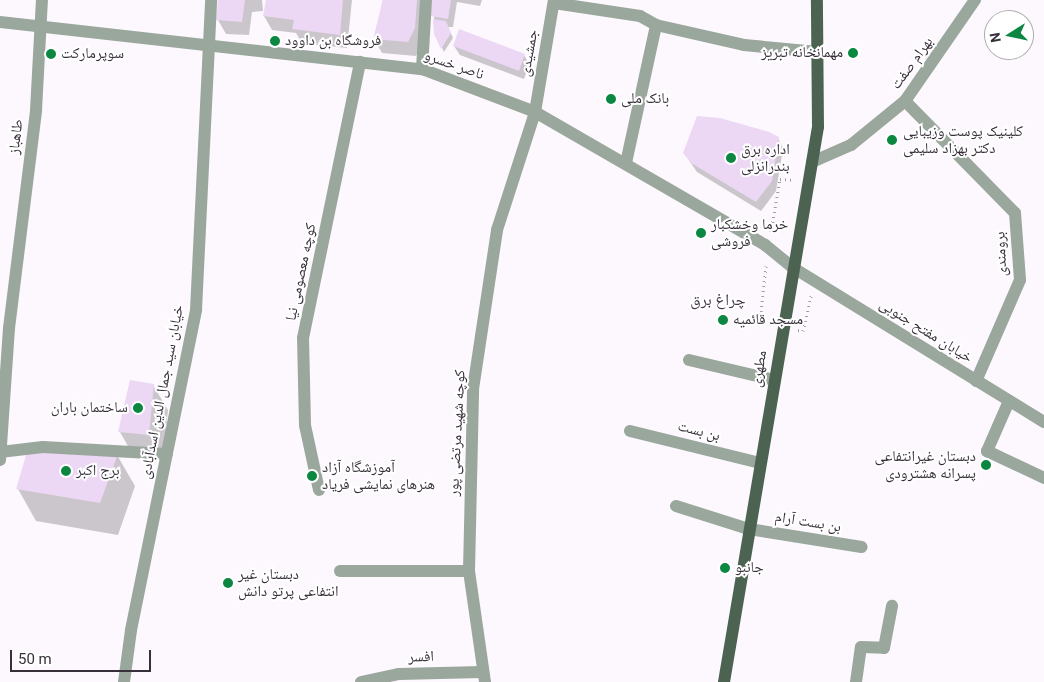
<!DOCTYPE html>
<meta charset="utf-8">
<style>
body{margin:0}
#map{position:relative;width:1044px;height:682px;overflow:hidden;background:#fdf8fe;font-family:Roboto,"Noto Naskh Arabic",sans-serif}
div>[style]{position:absolute}
.shadow>*{inset:0;background:#0003}
.building>*{inset:0;background:#ecd7f4}
.path>*{height:3px;margin-top:-1.5px;transform-origin:0;background:repeating-linear-gradient(90deg,#a39ca5 0 1px,transparent 0 5px)}
.minor>*{height:12px;margin:-6px;padding:0 6px;transform-origin:6px;border-radius:6px;background:#9aa79d}
.major>*{height:12px;margin:-6px;padding:0 6px;transform-origin:6px;border-radius:6px;background:#4c6351}
.dots>*{width:14px;height:14px;translate:-50% -50%;box-sizing:border-box;border:2px solid #fff;border-radius:50%}
span{translate:-50% -50%;white-space:nowrap;text-align:center;line-height:1.15;-webkit-text-stroke:4px #fff;paint-order:stroke}
.poi-label{font-size:15px;color:#372f3a}
.left{translate:0 -50%;text-align:left}
.right{translate:-100% -50%;text-align:right}
.street-label{font-size:15px;color:#372f3a}
.neighbourhood-label{font-size:16px;color:#433249}
.north{position:absolute;left:984px;top:10px;width:50px;height:50px;box-sizing:border-box;background:#fff;border:1px solid #afacb0;border-radius:50%;rotate:260deg;font-size:14px;font-weight:700;line-height:20px;text-align:center;color:#372f3a}
.north::after{content:'';display:block;margin:auto;width:18px;height:22px;background:#0b8741;clip-path:polygon(50% 0,100% 100%,50% 72%,0 100%)}
.scale{position:absolute;left:10px;top:650px;width:141px;height:22px;box-sizing:border-box;border:2px solid #372f3a;border-top:0;padding-left:6px;font-size:15px;line-height:18px;white-space:nowrap;color:#372f3a;-webkit-text-stroke:4px #fff;paint-order:stroke}
</style>
<div id="map">
<div class="shadow">
<i style="clip-path:polygon(219px 0,262px 0,263px 11px,252px 12px,249px 35px,226px 34px,218px 20px)"></i>
<i style="clip-path:polygon(267px 0,352px 0,347px 48px,302px 43px,296px 33px,272px 30px,264px 16px)"></i>
<i style="clip-path:polygon(383px 0,425px 0,422px 43px,416px 56px,382px 53px,374px 39px)"></i>
<i style="clip-path:polygon(433px 0,482px 0,480px 6px,457px 2px,453px 27px,448px 27px,453px 38px,444px 52px,435px 33px)"></i>
<i style="clip-path:polygon(454px 46px,524px 55px,529px 64px,524px 79px,460px 55px)"></i>
<i style="clip-path:polygon(778px 138px,783px 148px,776px 191px,761px 211px,697px 172px,684px 153px)"></i>
<i style="clip-path:polygon(153px 385px,168px 410px,163px 459px,134px 457px,120px 432px)"></i>
<i style="clip-path:polygon(117px 455px,135px 486px,118px 535px,36px 521px,18px 489px)"></i>
</div>
<div class="building">
<i style="clip-path:polygon(218px 0,245px 0,242px 22px,216px 20px)"></i>
<i style="clip-path:polygon(266px 0,343px 0,340px 35px,292px 29px,294px 20px,263px 16px)"></i>
<i style="clip-path:polygon(383px 0,417px 0,415px 28px,408px 42px,373px 39px)"></i>
<i style="clip-path:polygon(431px 0,451px 0,448px 19px,430px 16px)"></i>
<i style="clip-path:polygon(433px 19px,446px 21px,451px 33px,441px 49px,434px 34px)"></i>
<i style="clip-path:polygon(459px 29px,525px 54px,519px 71px,453px 46px)"></i>
<i style="clip-path:polygon(697px 116px,720px 118px,769px 132px,779px 137px,772px 181px,756px 202px,691px 163px,683px 153px)"></i>
<i style="clip-path:polygon(130px 380px,154px 384px,149px 435px,118px 432px)"></i>
<i style="clip-path:polygon(27px 452px,118px 454px,100px 503px,16px 489px)"></i>
</div>
<div class="path">
<i style="left:771px;top:232px;width:54px;rotate:-80.4deg"></i>
<i style="left:780px;top:179px;width:15px;rotate:4deg"></i>
<i style="left:766px;top:266px;width:55px;rotate:96.2deg"></i>
<i style="left:760px;top:321px;width:10px;rotate:17deg"></i>
<i style="left:798px;top:330px;width:5px;rotate:11deg"></i>
<i style="left:803px;top:331px;width:36px;rotate:-77deg"></i>
</div>
<div class="minor">
<i style="left:554px;top:3px;width:87px;rotate:8.6deg"></i>
<i style="left:640px;top:16px;width:18px;rotate:29deg"></i>
<i style="left:656px;top:25px;width:90px;rotate:12.8deg"></i>
<i style="left:744px;top:45px;width:74px;rotate:5.4deg"></i>
<i style="left:0;top:22px;width:425px;rotate:6.4deg"></i>
<i style="left:422px;top:69px;width:121px;rotate:20.8deg"></i>
<i style="left:535px;top:112px;width:266px;rotate:30deg"></i>
<i style="left:765px;top:245px;width:35px;rotate:39deg"></i>
<i style="left:792px;top:267px;width:296px;rotate:31.6deg"></i>
<i style="left:422px;top:69px;width:69px;rotate:-86.7deg"></i>
<i style="left:905px;top:101px;width:157px;rotate:45.5deg"></i>
<i style="left:1015px;top:213px;width:67px;rotate:85.7deg"></i>
<i style="left:1020px;top:280px;width:110px;rotate:113.5deg"></i>
<i style="left:812px;top:162px;width:43px;rotate:-23.6deg"></i>
<i style="left:851px;top:145px;width:70px;rotate:-39.2deg"></i>
<i style="left:905px;top:101px;width:123px;rotate:-55.3deg"></i>
<i style="left:626px;top:163px;width:141px;rotate:-77.7deg"></i>
<i style="left:689px;top:360px;width:87px;rotate:13.2deg"></i>
<i style="left:1009px;top:401px;width:55px;rotate:113.7deg"></i>
<i style="left:987px;top:451px;width:63px;rotate:25.3deg"></i>
<i style="left:630px;top:431px;width:134px;rotate:13.8deg"></i>
<i style="left:0;top:452px;width:43px;rotate:-6.6deg"></i>
<i style="left:43px;top:447px;width:124px;rotate:3.2deg"></i>
<i style="left:0;top:460px;width:132px;rotate:-86.1deg"></i>
<i style="left:9px;top:328px;width:220px;rotate:-82.9deg"></i>
<i style="left:36px;top:110px;width:110px;rotate:-86.9deg"></i>
<i style="left:319px;top:490px;width:66px;rotate:-102.2deg"></i>
<i style="left:305px;top:425px;width:87px;rotate:-91.3deg"></i>
<i style="left:303px;top:338px;width:282px;rotate:-78.3deg"></i>
<i style="left:676px;top:506px;width:77px;rotate:17.5deg"></i>
<i style="left:749px;top:529px;width:114px;rotate:9.1deg"></i>
<i style="left:340px;top:571px;width:129px"></i>
<i style="left:124px;top:682px;width:52px;rotate:-82.3deg"></i>
<i style="left:131px;top:630px;width:327px;rotate:-78.5deg"></i>
<i style="left:196px;top:310px;width:310px;rotate:-87.2deg"></i>
<i style="left:361px;top:682px;width:39px;rotate:-12deg"></i>
<i style="left:399px;top:674px;width:83px;rotate:-1.4deg"></i>
<i style="left:485px;top:682px;width:112px;rotate:-98.2deg"></i>
<i style="left:469px;top:571px;width:182px;rotate:-88.7deg"></i>
<i style="left:473px;top:389px;width:161px;rotate:-81.4deg"></i>
<i style="left:497px;top:230px;width:124px;rotate:-72.1deg"></i>
<i style="left:535px;top:112px;width:114px;rotate:-80.4deg"></i>
<i style="left:856px;top:682px;width:35px;rotate:-82deg"></i>
<i style="left:861px;top:647px;width:23px;rotate:2deg"></i>
<i style="left:884px;top:648px;width:43px;rotate:-79.2deg"></i>
</div>
<div class="major">
<i style="left:724px;top:682px;width:563px;rotate:-80.39deg"></i>
<i style="left:818px;top:127px;width:127px;rotate:-90.5deg"></i>
</div>
<div class="dots">
<i style="left:275px;top:41px;background:#0b8741"></i>
<i style="left:853px;top:53px;background:#0b8741"></i>
<i style="left:51px;top:54px;background:#0b8741"></i>
<i style="left:611px;top:99px;background:#0b8741"></i>
<i style="left:892px;top:140px;background:#0b8741"></i>
<i style="left:731px;top:158px;background:#0b8741"></i>
<i style="left:701px;top:233px;background:#0b8741"></i>
<i style="left:723px;top:320px;background:#0b8741"></i>
<i style="left:138px;top:408px;background:#0b8741"></i>
<i style="left:986px;top:465px;background:#0b8741"></i>
<i style="left:66px;top:471px;background:#0b8741"></i>
<i style="left:312px;top:476px;background:#0b8741"></i>
<i style="left:725px;top:568px;background:#0b8741"></i>
<i style="left:228px;top:583px;background:#0b8741"></i>
</div>
<div class="poi-label">
<span class="left" style="left:285px;top:41px">فروشگاه بن داوود</span>
<span class="right" style="left:843px;top:53px">مهمانخانه تبریز</span>
<span class="left" style="left:61px;top:54px">سوپرمارکت</span>
<span class="left" style="left:621px;top:99px">بانک ملی</span>
<span class="left" style="left:903px;top:140px">کلینیک پوست وزیبایی<br>دکتر بهزاد سلیمی</span>
<span class="left" style="left:741px;top:158px">اداره برق<br>بندرانزلی</span>
<span class="left" style="left:711px;top:233px">خرما وخشکبار<br>فروشی</span>
<span class="left" style="left:733px;top:320px">مسجد قائمیه</span>
<span class="right" style="left:128px;top:408px">ساختمان باران</span>
<span class="right" style="left:976px;top:465px">دبستان غیرانتفاعی<br>پسرانه هشترودی</span>
<span class="left" style="left:322px;top:476px">آموزشگاه آزاد<br>هنرهای نمایشی فریاد</span>
<span class="left" style="left:76px;top:471px">برج اکبر</span>
<span class="left" style="left:735px;top:568px">جانبو</span>
<span class="left" style="left:238px;top:583px">دبستان غیر<br>انتفاعی پرتو دانش</span>
</div>
<div class="street-label">
<span style="left:529px;top:53px;rotate:-80deg">جمشیدی</span>
<span style="left:912px;top:63px;rotate:-54deg">بهرام صفت</span>
<span style="left:454px;top:65px;rotate:19deg">ناصر خسرو</span>
<span style="left:16px;top:137px;rotate:-83deg">طاهباز</span>
<span style="left:1001px;top:254px;rotate:-93deg">برومندی</span>
<span style="left:301px;top:272px;rotate:-78deg">کوچه معصومی نیا</span>
<span style="left:926px;top:331px;rotate:32deg">خیابان مفتح جنوبی</span>
<span style="left:759px;top:369px;rotate:-81deg">مطهری</span>
<span style="left:162px;top:392px;rotate:-79deg">خیابان سید جمال الدین اسدآبادی</span>
<span style="left:699px;top:431px;rotate:14deg">بن بست</span>
<span style="left:457px;top:433px;rotate:-87deg">کوچه شهید مرتضی پور</span>
<span style="left:808px;top:522px;rotate:9deg">بن بست آرام</span>
<span style="left:421px;top:657px;rotate:-2deg">افسر</span>
</div>
<div class="neighbourhood-label">
<span style="left:718px;top:300px">چراغ برق</span>
</div>
<div class="north">N</div>
<div class="scale">50 m</div>
</div>
